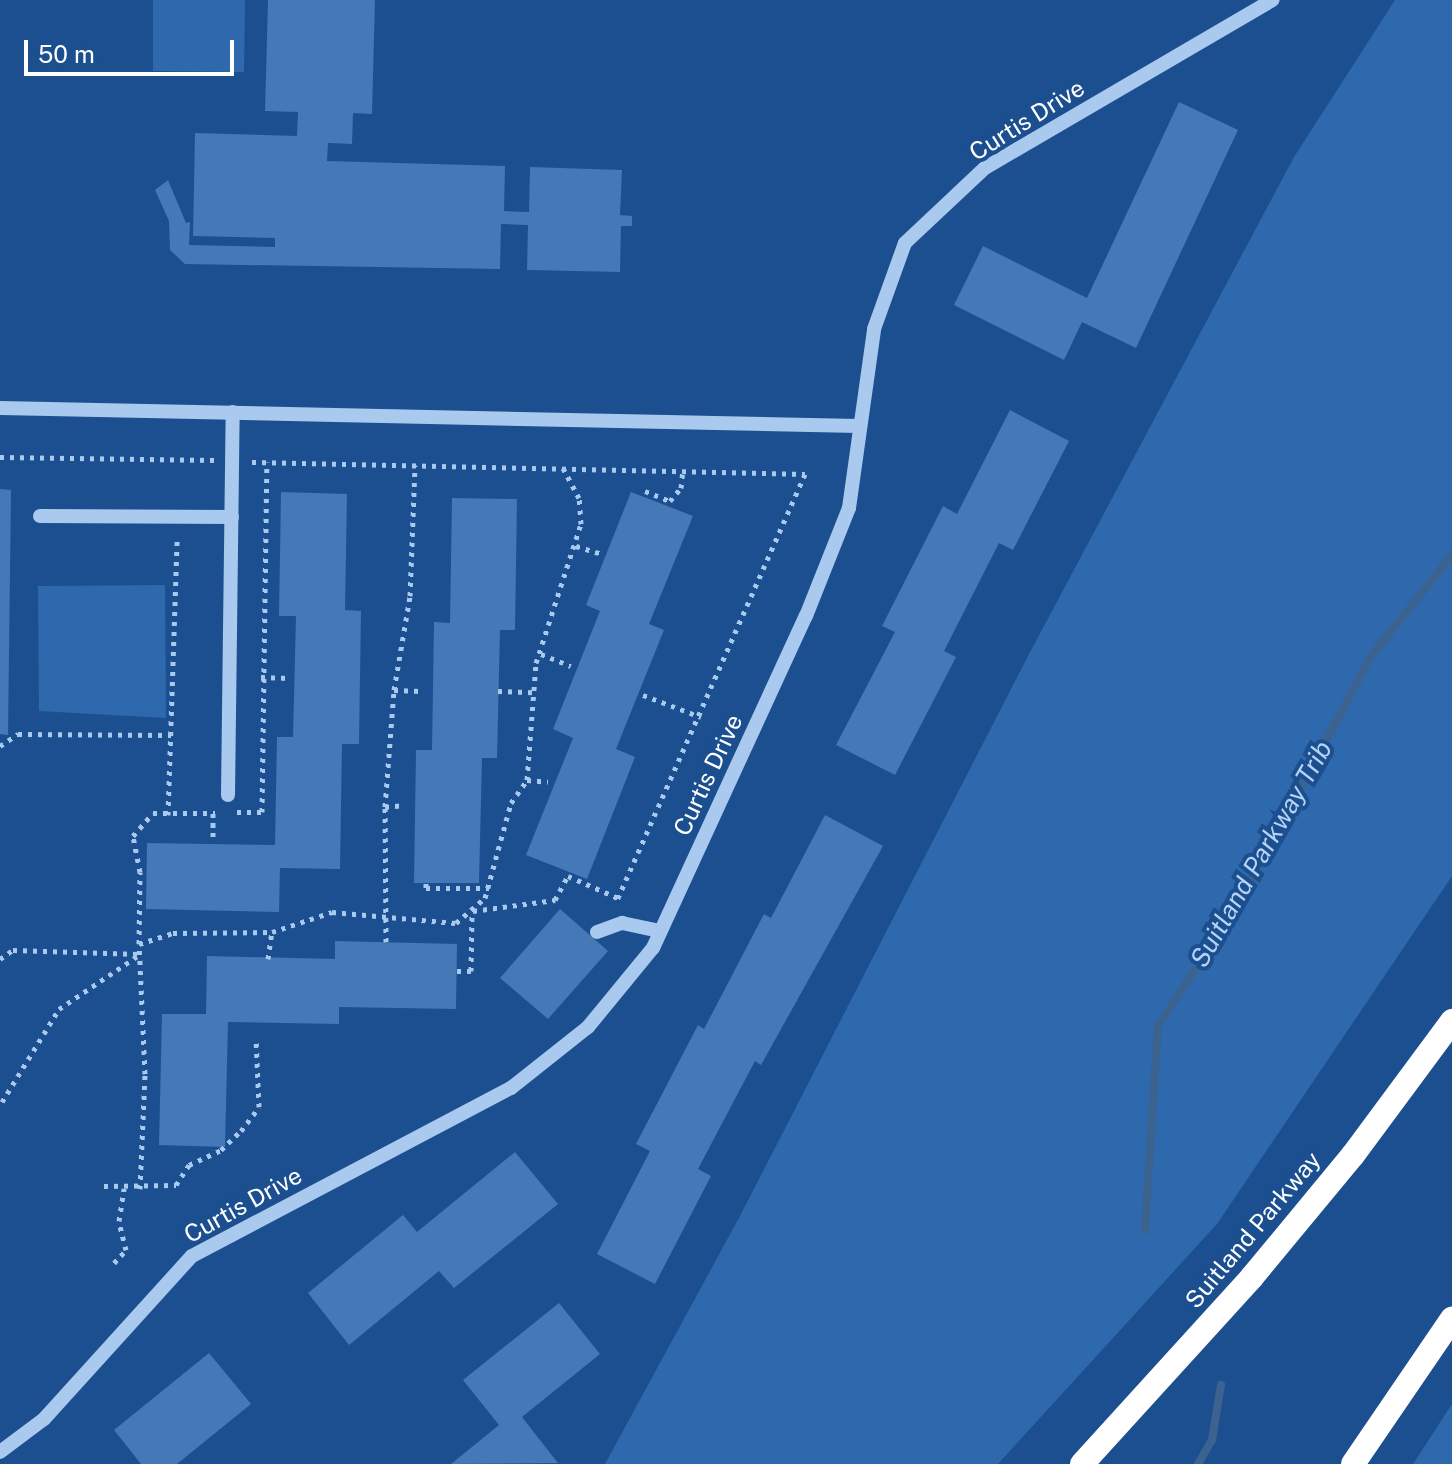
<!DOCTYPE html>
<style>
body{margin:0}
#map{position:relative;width:1452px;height:1464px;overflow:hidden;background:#1b4f8f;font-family:"Public Sans",sans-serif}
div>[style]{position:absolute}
.green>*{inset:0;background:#2e69ad}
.stream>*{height:8px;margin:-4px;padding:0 4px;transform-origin:4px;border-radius:4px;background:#3c6290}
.building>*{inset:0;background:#4478b7}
.path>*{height:5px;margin-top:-2.5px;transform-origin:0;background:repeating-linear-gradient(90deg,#a9c9ee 0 4px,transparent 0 10px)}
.minor>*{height:14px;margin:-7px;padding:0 7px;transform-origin:7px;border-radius:7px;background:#a9c9ee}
.highway>*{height:24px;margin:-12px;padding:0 12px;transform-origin:12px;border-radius:12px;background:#fff}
span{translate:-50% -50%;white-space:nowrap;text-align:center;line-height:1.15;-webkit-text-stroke:8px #1b4f8f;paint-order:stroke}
.street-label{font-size:24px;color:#fff}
.water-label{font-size:26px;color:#b5d3f5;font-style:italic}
.scale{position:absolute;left:24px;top:40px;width:210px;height:36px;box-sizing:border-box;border:4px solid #fff;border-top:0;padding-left:10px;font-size:24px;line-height:28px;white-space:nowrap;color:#fff;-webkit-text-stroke:6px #1b4f8f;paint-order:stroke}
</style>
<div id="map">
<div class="green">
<i style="clip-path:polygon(153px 0,245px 0,244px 72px,153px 71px)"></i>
<i style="clip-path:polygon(1395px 0,1452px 0,1452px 876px,1217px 1224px,998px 1464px,605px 1464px,741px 1214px,1028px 656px,1294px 157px)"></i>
<i style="clip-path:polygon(165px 585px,166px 718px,39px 711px,38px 586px)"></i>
<i style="clip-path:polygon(1452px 1404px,1452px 1464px,1413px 1464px)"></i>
</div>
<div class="stream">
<i style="left:1145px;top:1230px;width:204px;rotate:-86.4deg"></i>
<i style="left:1158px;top:1026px;width:152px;rotate:-56.8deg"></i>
<i style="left:1241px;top:899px;width:277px;rotate:-61.8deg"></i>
<i style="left:1372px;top:655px;width:128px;rotate:-51.3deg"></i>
<i style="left:1198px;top:1464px;width:28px;rotate:-60deg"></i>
<i style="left:1212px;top:1440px;width:56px;rotate:-80.7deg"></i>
</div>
<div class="building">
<i style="clip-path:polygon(268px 0,375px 0,372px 114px,353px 113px,352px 144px,328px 143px,327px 161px,505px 166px,504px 211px,529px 212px,530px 167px,622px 170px,620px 215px,632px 216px,632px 226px,621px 226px,620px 272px,527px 270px,528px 225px,501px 224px,500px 269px,185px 264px,170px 250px,169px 221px,155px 190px,168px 180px,186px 223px,190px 222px,189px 245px,275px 247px,275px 238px,193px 236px,195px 133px,297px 136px,298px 112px,265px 111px)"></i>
<i style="clip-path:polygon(1179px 102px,1238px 130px,1136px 348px,1082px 322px,1064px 360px,954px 305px,983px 246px,1087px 298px)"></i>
<i style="clip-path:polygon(1010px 410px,1069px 441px,1013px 550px,999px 543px,944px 651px,956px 657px,895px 775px,836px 745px,895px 632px,882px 626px,943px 506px,957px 514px)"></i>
<i style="clip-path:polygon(0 489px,11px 490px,8px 735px,0 734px)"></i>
<i style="clip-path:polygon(281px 492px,347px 494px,345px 610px,361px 611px,359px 744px,342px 744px,340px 869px,280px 868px,279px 912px,146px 909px,147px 843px,275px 845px,277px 737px,293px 737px,296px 616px,279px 616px)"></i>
<i style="clip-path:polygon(631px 492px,693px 516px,649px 624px,664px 630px,616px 749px,635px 757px,587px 879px,526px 855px,573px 738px,553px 729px,600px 611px,586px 605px)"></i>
<i style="clip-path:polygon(452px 498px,517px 499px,515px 630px,500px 630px,497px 758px,482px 758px,479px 883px,414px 883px,416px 750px,432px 750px,434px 622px,450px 623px)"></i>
<i style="clip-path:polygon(825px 815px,883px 846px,761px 1065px,755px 1061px,698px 1169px,711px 1176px,655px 1284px,597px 1254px,650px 1151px,636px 1144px,698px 1025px,704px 1029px,764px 914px,771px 918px)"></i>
<i style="clip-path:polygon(560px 909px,608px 951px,548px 1019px,500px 978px)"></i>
<i style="clip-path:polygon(335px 941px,457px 944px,456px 1009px,339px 1007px,339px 1024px,228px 1022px,225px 1147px,159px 1145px,162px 1014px,206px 1014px,207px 956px,335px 959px)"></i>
<i style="clip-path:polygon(515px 1152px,558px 1204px,454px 1288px,439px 1271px,349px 1345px,308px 1293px,403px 1215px,417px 1232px)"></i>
<i style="clip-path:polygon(559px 1303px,600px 1354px,522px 1417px,558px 1463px,451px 1464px,499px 1425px,463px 1380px)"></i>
<i style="clip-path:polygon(209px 1353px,251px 1404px,177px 1464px,141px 1464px,114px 1430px)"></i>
</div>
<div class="path">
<i style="left:0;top:457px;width:214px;rotate:0.8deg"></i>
<i style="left:252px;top:462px;width:553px;rotate:1.24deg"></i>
<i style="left:805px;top:474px;width:469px;rotate:113.8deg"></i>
<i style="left:645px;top:491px;width:27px;rotate:22deg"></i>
<i style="left:670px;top:501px;width:17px;rotate:-50deg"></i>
<i style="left:681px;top:488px;width:18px;rotate:-84deg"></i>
<i style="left:576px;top:546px;width:27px;rotate:17deg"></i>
<i style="left:541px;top:654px;width:32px;rotate:22deg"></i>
<i style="left:261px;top:677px;width:29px;rotate:2deg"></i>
<i style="left:394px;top:690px;width:27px;rotate:2deg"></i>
<i style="left:498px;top:691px;width:34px;rotate:2deg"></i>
<i style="left:643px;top:695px;width:62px;rotate:20.8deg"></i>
<i style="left:0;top:746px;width:22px;rotate:-34deg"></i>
<i style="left:18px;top:734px;width:153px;rotate:0.4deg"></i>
<i style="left:527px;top:780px;width:21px;rotate:5deg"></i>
<i style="left:385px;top:807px;width:20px;rotate:-6deg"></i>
<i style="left:237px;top:812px;width:25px"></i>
<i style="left:262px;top:812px;width:350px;rotate:-89.2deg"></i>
<i style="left:213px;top:813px;width:24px;rotate:90deg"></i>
<i style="left:168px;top:815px;width:278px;rotate:-88.1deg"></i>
<i style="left:426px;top:883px;width:5px;rotate:90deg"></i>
<i style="left:426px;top:888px;width:63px"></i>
<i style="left:473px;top:911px;width:83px;rotate:-7.6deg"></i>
<i style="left:555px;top:900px;width:27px;rotate:-62deg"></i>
<i style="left:568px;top:876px;width:55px;rotate:23.7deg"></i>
<i style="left:386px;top:942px;width:135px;rotate:-90.4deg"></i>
<i style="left:385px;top:807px;width:117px;rotate:-85.6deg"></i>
<i style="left:394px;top:690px;width:95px;rotate:-80.3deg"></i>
<i style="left:410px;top:596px;width:131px;rotate:-87.8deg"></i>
<i style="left:139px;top:944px;width:72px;rotate:-89.2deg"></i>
<i style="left:140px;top:872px;width:37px;rotate:-101deg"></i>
<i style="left:133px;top:836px;width:30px;rotate:-49deg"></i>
<i style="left:153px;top:813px;width:62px"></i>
<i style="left:0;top:959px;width:16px;rotate:-35deg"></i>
<i style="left:13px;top:950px;width:126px;rotate:1.8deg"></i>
<i style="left:268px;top:959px;width:27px;rotate:-82deg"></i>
<i style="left:457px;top:971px;width:14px"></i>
<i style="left:471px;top:971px;width:59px;rotate:-89deg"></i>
<i style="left:2px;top:1102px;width:109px;rotate:-58.5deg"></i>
<i style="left:59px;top:1009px;width:97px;rotate:-34deg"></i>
<i style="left:104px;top:1186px;width:72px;rotate:-0.8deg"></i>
<i style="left:176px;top:1185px;width:24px;rotate:-57deg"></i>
<i style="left:189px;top:1165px;width:35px;rotate:-25deg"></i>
<i style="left:221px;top:1150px;width:28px;rotate:-44deg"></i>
<i style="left:241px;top:1131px;width:30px;rotate:-53deg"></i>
<i style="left:259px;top:1107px;width:69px;rotate:-92.5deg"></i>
<i style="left:140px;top:1189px;width:115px;rotate:-87.5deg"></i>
<i style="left:145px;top:1074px;width:130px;rotate:-92.6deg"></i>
<i style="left:139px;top:944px;width:36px;rotate:-18deg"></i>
<i style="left:173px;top:933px;width:99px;rotate:-0.6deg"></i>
<i style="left:272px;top:932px;width:63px;rotate:-18.4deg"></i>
<i style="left:332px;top:912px;width:124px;rotate:5.1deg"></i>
<i style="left:456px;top:923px;width:38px;rotate:-41deg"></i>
<i style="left:485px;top:898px;width:98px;rotate:-74.7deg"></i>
<i style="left:511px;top:803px;width:28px;rotate:-55deg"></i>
<i style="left:527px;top:780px;width:117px;rotate:-85.6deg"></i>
<i style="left:536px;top:663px;width:146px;rotate:-72.1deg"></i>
<i style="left:581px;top:524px;width:26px;rotate:-94deg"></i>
<i style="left:579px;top:498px;width:34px;rotate:-118deg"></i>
<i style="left:114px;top:1263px;width:18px;rotate:-47deg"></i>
<i style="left:126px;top:1250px;width:30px;rotate:-104deg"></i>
<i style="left:119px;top:1221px;width:33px;rotate:-81deg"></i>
</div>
<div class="minor">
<i style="left:0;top:408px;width:859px;rotate:1.2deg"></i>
<i style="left:40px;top:516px;width:192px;rotate:0.3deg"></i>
<i style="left:228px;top:795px;width:383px;rotate:-89.3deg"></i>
<i style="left:597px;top:932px;width:27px;rotate:-20deg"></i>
<i style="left:622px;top:923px;width:39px;rotate:12deg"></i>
<i style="left:0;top:1452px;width:55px;rotate:-36.9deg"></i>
<i style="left:44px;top:1419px;width:220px;rotate:-47.8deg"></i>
<i style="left:192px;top:1256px;width:361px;rotate:-27.8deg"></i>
<i style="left:511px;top:1088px;width:98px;rotate:-38.4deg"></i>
<i style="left:588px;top:1027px;width:102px;rotate:-50.6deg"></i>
<i style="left:653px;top:948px;width:366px;rotate:-65.3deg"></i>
<i style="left:806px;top:616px;width:116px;rotate:-68.3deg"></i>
<i style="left:849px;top:508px;width:181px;rotate:-82deg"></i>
<i style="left:874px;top:329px;width:91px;rotate:-70.2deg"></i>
<i style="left:905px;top:243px;width:110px;rotate:-43.2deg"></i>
<i style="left:985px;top:168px;width:333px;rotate:-30.3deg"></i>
</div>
<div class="highway">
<i style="left:1082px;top:1464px;width:253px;rotate:-47.7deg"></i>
<i style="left:1252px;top:1277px;width:158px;rotate:-50.4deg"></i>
<i style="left:1353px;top:1155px;width:167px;rotate:-53.5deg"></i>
<i style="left:1353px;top:1464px;width:176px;rotate:-55.7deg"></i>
</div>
<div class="street-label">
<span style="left:1027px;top:120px;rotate:-32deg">Curtis Drive</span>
<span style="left:708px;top:775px;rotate:-65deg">Curtis Drive</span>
<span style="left:243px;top:1205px;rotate:-29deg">Curtis Drive</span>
<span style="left:1253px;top:1230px;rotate:-50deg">Suitland Parkway</span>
</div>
<div class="water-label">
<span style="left:1261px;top:854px;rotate:-60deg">Suitland Parkway Trib</span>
</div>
<div class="scale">50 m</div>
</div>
